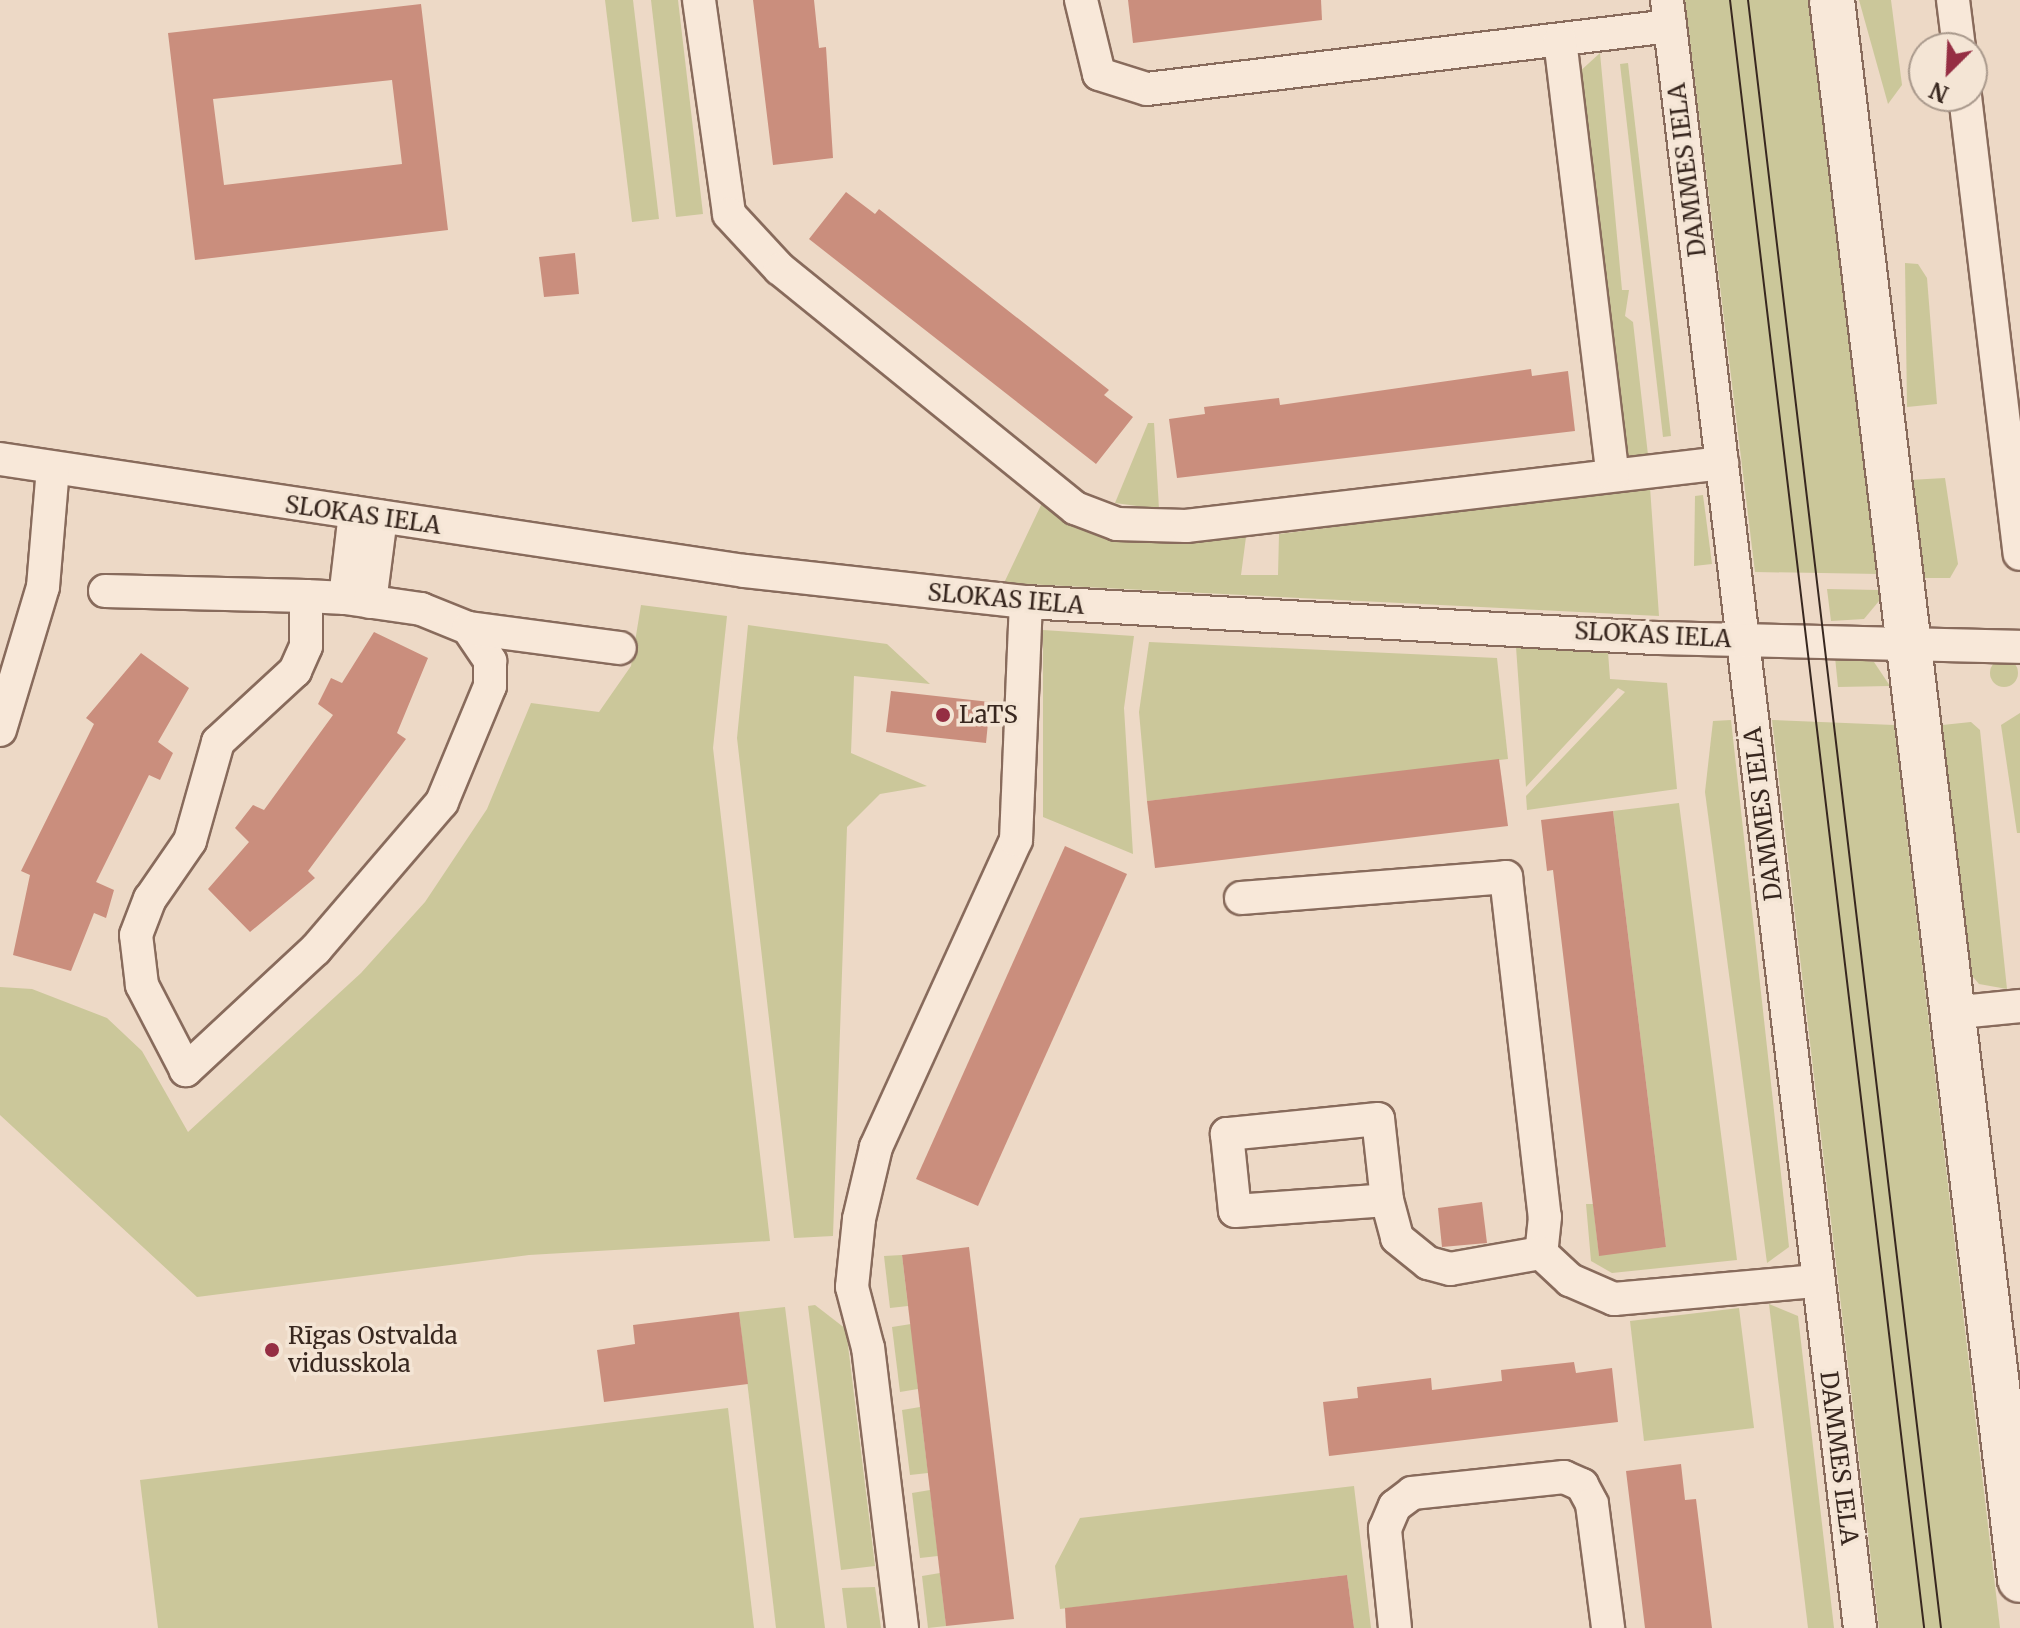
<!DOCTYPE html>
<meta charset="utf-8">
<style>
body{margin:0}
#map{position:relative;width:2020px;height:1628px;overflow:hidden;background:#edd9c6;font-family:Merriweather,serif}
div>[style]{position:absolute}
.green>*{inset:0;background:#cbc79a}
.round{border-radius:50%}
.building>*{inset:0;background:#ca8e7d}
.roads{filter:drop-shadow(2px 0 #886b5c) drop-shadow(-2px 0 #886b5c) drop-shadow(0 2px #886b5c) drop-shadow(0 -2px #886b5c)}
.street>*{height:32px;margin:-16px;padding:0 16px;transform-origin:16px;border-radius:16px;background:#f8e8d9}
.secondary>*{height:44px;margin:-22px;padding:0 22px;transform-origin:22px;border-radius:22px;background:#f8e8d9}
.tram>*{height:2px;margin:-1px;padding:0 1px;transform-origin:1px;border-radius:1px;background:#38271f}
.dots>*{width:22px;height:22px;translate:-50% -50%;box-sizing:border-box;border:4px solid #f4e5d5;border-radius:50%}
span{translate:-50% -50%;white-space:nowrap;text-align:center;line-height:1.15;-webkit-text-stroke:7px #f4e5d5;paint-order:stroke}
.street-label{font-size:24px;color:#38271f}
.poi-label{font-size:24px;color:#38271f}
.left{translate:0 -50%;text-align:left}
.north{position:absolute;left:1908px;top:32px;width:80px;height:80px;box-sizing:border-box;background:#f4e5d5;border:2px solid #a9998c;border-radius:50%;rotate:204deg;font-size:22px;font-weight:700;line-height:32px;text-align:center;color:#38271f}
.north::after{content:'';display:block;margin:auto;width:28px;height:36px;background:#952e43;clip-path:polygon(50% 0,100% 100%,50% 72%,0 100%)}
</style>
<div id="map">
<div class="green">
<i style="clip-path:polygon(605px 0,633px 0,659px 219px,632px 222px)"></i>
<i style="clip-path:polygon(651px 0,678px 0,703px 214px,676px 217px)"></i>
<i style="clip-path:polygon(1685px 0,1808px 0,1879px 574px,1755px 572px)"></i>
<i style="clip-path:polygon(1859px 0,1891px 0,1902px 85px,1888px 104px)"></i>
<i style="clip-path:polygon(1600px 53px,1622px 290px,1629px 290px,1625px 316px,1633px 322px,1648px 455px,1633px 457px,1624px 455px,1577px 74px)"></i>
<i style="clip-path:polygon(1628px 63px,1671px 436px,1663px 437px,1620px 64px)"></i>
<i style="clip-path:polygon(1905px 263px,1918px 264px,1927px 278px,1937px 404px,1907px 407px)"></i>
<i style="clip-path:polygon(1148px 423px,1154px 423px,1159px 509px,1115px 503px)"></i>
<i style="clip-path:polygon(1945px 478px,1958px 564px,1950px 578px,1917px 578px,1909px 480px)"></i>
<i style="clip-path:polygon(1650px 487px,1659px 616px,1004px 583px,1042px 503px,1095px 535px,1129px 542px,1246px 537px,1241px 575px,1278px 575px,1279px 534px)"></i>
<i style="clip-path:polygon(1703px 495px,1712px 564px,1694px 566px,1695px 496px)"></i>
<i style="clip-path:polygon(1827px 589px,1879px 590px,1879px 601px,1864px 619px,1831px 621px)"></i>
<i style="clip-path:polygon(641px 605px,727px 616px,713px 748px,770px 1241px,529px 1255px,197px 1297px,0 1115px,0 987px,32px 989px,107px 1018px,142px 1051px,188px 1132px,361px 973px,425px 902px,487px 809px,531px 703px,599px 712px,631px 666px)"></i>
<i style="clip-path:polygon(748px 625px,887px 644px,930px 684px,854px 676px,851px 753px,927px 786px,880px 794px,847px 827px,833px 1236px,794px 1238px,737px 738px)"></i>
<i style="clip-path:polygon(1043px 630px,1134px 636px,1124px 708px,1133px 854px,1043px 817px)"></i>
<i style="clip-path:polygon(1149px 642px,1497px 658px,1508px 759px,1147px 801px,1139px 712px)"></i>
<i style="clip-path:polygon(1516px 647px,1608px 652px,1610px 679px,1667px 683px,1677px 789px,1527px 810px,1526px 796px,1625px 692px,1618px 688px,1526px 787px)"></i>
<i style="clip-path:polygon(1835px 657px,1874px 662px,1890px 686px,1838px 687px)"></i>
<i class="round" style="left:1990px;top:659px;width:28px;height:28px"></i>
<i style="clip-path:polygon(2020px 713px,2020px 833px,2017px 833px,2001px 725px)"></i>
<i style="clip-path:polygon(1731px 720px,1789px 1247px,1767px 1263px,1705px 792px,1713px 721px)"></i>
<i style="clip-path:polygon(1772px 720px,1894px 725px,2000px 1628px,1879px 1628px)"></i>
<i style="clip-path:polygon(1971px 722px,1980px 730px,2007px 989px,1979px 984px,1961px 963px,1933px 726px)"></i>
<i style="clip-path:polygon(1679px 803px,1737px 1260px,1612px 1273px,1591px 1261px,1586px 1204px,1593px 1204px,1599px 1255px,1666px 1247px,1613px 811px)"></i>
<i style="clip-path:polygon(902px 1255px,908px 1306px,890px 1308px,884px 1256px)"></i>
<i style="clip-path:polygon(1769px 1304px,1798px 1316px,1834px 1628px,1808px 1628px)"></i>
<i style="clip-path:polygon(815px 1305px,846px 1329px,875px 1566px,841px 1570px,808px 1306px)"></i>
<i style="clip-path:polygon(785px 1307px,825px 1628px,776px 1628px,739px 1312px)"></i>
<i style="clip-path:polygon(1739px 1308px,1754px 1428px,1644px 1441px,1630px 1321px)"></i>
<i style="clip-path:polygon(911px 1324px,918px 1389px,900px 1392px,892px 1327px)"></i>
<i style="clip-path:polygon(920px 1407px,928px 1473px,910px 1475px,902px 1410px)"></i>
<i style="clip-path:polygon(728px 1408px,754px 1628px,158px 1628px,140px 1480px)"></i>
<i style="clip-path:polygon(1354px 1486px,1371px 1628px,1354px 1628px,1347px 1575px,1060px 1609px,1055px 1566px,1080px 1518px)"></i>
<i style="clip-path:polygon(930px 1490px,938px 1556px,920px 1558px,912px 1493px)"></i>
<i style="clip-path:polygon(940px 1573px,946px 1626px,928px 1628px,922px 1576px)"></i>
<i style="clip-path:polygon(875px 1587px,881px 1628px,847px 1628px,842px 1588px)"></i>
</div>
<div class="building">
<i style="clip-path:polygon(753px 0,814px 0,819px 48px,826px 47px,833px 158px,773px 165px)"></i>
<i style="clip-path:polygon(1128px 0,1321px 0,1322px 20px,1133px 43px)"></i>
<i style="clip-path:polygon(evenodd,421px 4px,448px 230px,195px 260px,168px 33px,421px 4px,392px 80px,402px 164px,224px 185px,213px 99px,392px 80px)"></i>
<i style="clip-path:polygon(846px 192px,875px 214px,879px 209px,1109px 390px,1104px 395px,1133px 417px,1096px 464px,809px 239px)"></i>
<i style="clip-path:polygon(575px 253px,579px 294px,544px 297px,539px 257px)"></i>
<i style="clip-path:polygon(1531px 369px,1532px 376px,1568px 371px,1575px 431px,1177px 478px,1169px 419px,1205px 414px,1204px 407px,1279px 398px,1280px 405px)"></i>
<i style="clip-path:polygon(374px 632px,428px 658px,397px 733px,406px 739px,308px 871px,315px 878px,250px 932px,208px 889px,249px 842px,235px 828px,253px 805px,264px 810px,333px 715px,318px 704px,331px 678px,342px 683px)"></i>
<i style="clip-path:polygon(141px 653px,189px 688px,158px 742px,173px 753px,160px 780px,149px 775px,96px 882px,114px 890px,106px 918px,94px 913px,71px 971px,13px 955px,30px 875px,21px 871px,94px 724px,86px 718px)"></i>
<i style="clip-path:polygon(891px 691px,990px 702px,986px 743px,886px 732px)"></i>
<i style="clip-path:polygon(1499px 759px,1508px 826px,1155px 868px,1147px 801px)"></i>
<i style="clip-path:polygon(1613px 811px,1666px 1247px,1599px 1256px,1553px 870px,1547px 871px,1541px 820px)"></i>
<i style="clip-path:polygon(1065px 846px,1127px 874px,978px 1206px,916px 1179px)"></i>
<i style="clip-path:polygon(1482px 1202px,1487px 1243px,1442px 1247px,1438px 1208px)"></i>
<i style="clip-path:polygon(969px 1247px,1014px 1619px,946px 1626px,902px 1255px)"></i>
<i style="clip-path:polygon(739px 1312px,748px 1384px,604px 1402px,597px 1350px,635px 1344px,633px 1325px)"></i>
<i style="clip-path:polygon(1574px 1362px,1576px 1373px,1612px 1368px,1618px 1422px,1329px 1456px,1323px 1402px,1358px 1398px,1357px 1387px,1431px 1378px,1432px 1390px,1502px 1381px,1501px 1370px)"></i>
<i style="clip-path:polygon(1681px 1464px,1685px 1500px,1696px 1499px,1712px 1628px,1645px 1628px,1626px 1471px)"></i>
<i style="clip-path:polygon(1347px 1575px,1354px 1628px,1066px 1628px,1065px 1608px)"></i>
</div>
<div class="roads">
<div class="street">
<i style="left:699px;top:0;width:216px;rotate:82deg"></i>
<i style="left:729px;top:214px;width:75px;rotate:47.2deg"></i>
<i style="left:780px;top:269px;width:380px;rotate:39deg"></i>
<i style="left:1075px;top:508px;width:45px;rotate:20.9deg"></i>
<i style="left:1117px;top:524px;width:69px;rotate:1.7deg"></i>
<i style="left:1186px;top:526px;width:540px;rotate:-6.7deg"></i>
<i style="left:1081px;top:0;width:76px;rotate:76.3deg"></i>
<i style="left:1099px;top:74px;width:50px;rotate:17.4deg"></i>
<i style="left:1147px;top:89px;width:527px;rotate:-6.87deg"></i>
<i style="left:1667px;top:0;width:1639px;rotate:83.24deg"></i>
<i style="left:1953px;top:0;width:48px;rotate:82.9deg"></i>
<i style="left:1560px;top:40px;width:438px;rotate:83.1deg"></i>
<i style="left:1965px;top:96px;width:461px;rotate:83.2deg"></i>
<i style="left:0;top:459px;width:753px;rotate:8.55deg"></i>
<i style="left:745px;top:571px;width:283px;rotate:6.3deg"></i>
<i style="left:1026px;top:602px;width:629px;rotate:3.28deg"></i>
<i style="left:1654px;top:638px;width:366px;rotate:1.4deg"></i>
<i style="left:105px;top:591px;width:201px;rotate:1.4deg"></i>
<i style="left:306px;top:596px;width:39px;rotate:3deg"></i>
<i style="left:345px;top:598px;width:77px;rotate:8.2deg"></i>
<i style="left:421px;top:609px;width:51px;rotate:22deg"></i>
<i style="left:468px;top:628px;width:40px;rotate:56deg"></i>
<i style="left:490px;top:661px;width:25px;rotate:90deg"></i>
<i style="left:490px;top:686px;width:126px;rotate:112.5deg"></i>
<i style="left:442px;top:802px;width:194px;rotate:130.6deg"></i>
<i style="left:316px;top:949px;width:178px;rotate:137.1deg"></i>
<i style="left:186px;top:1070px;width:96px;rotate:-117.4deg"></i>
<i style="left:142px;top:985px;width:50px;rotate:-96.8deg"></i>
<i style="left:136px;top:935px;width:39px;rotate:-69deg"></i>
<i style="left:150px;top:899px;width:70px;rotate:-55.4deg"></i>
<i style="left:190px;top:841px;width:103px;rotate:-74.2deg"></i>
<i style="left:218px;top:742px;width:105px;rotate:-42.7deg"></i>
<i style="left:295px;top:671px;width:27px;rotate:-66deg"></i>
<i style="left:306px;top:646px;width:50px;rotate:-90deg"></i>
<i style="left:345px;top:598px;width:86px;rotate:-83.3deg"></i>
<i style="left:370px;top:602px;width:86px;rotate:-82.6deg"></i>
<i style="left:468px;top:628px;width:153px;rotate:7.5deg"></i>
<i style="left:0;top:730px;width:149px;rotate:-73.3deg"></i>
<i style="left:43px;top:587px;width:119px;rotate:-85.2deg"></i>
<i style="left:1241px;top:898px;width:266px;rotate:-4.5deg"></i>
<i style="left:1506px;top:877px;width:342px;rotate:83.5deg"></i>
<i style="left:1545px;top:1217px;width:36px;rotate:96deg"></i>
<i style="left:1950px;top:1013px;width:70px;rotate:-5.7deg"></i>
<i style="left:1387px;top:1200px;width:81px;rotate:-96.3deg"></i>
<i style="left:1378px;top:1119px;width:152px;rotate:174.3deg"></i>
<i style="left:1227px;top:1134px;width:77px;rotate:84.1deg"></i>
<i style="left:1235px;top:1211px;width:152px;rotate:-4.1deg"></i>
<i style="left:1387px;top:1200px;width:39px;rotate:75deg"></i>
<i style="left:1397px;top:1238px;width:40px;rotate:39deg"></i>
<i style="left:1428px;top:1263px;width:23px;rotate:15deg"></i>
<i style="left:1450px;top:1269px;width:92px;rotate:-10deg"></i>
<i style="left:1541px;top:1253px;width:40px;rotate:43deg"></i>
<i style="left:1570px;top:1280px;width:48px;rotate:23.4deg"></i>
<i style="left:1614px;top:1299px;width:204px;rotate:-5.1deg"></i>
<i style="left:902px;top:1628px;width:282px;rotate:-96.9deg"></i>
<i style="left:868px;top:1348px;width:63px;rotate:-104.7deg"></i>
<i style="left:852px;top:1287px;width:68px;rotate:-84.1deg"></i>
<i style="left:859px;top:1219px;width:74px;rotate:-76.7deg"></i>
<i style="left:876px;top:1147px;width:337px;rotate:-65.5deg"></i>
<i style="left:1016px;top:840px;width:238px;rotate:-87.6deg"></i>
<i style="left:1395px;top:1628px;width:100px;rotate:-95.8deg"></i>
<i style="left:1385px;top:1529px;width:25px;rotate:-67deg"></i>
<i style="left:1395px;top:1506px;width:21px;rotate:-37deg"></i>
<i style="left:1412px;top:1493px;width:153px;rotate:-6deg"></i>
<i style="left:1564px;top:1477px;width:20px;rotate:24deg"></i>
<i style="left:1582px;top:1485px;width:21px;rotate:62deg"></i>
<i style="left:1592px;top:1504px;width:125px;rotate:82.6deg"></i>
</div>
<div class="secondary">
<i style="left:1832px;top:0;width:1591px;rotate:83.21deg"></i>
</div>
</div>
<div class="tram">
<i style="left:1730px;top:0;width:1640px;rotate:83.2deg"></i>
<i style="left:1748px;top:0;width:1639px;rotate:83.24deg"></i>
</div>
<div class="dots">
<i style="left:943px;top:715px;background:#952e43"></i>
<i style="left:272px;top:1350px;background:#952e43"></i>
</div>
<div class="street-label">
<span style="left:1687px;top:170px;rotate:-97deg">DAMMES IELA</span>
<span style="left:363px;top:515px;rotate:8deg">SLOKAS IELA</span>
<span style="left:1006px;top:599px;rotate:5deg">SLOKAS IELA</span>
<span style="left:1653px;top:635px;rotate:3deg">SLOKAS IELA</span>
<span style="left:1763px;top:814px;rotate:-97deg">DAMMES IELA</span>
<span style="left:1839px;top:1458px;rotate:83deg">DAMMES IELA</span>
</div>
<div class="poi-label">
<span class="left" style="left:959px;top:715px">LaTS</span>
<span class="left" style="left:288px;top:1350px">Rīgas Ostvalda<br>vidusskola</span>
</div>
<div class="north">N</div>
</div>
